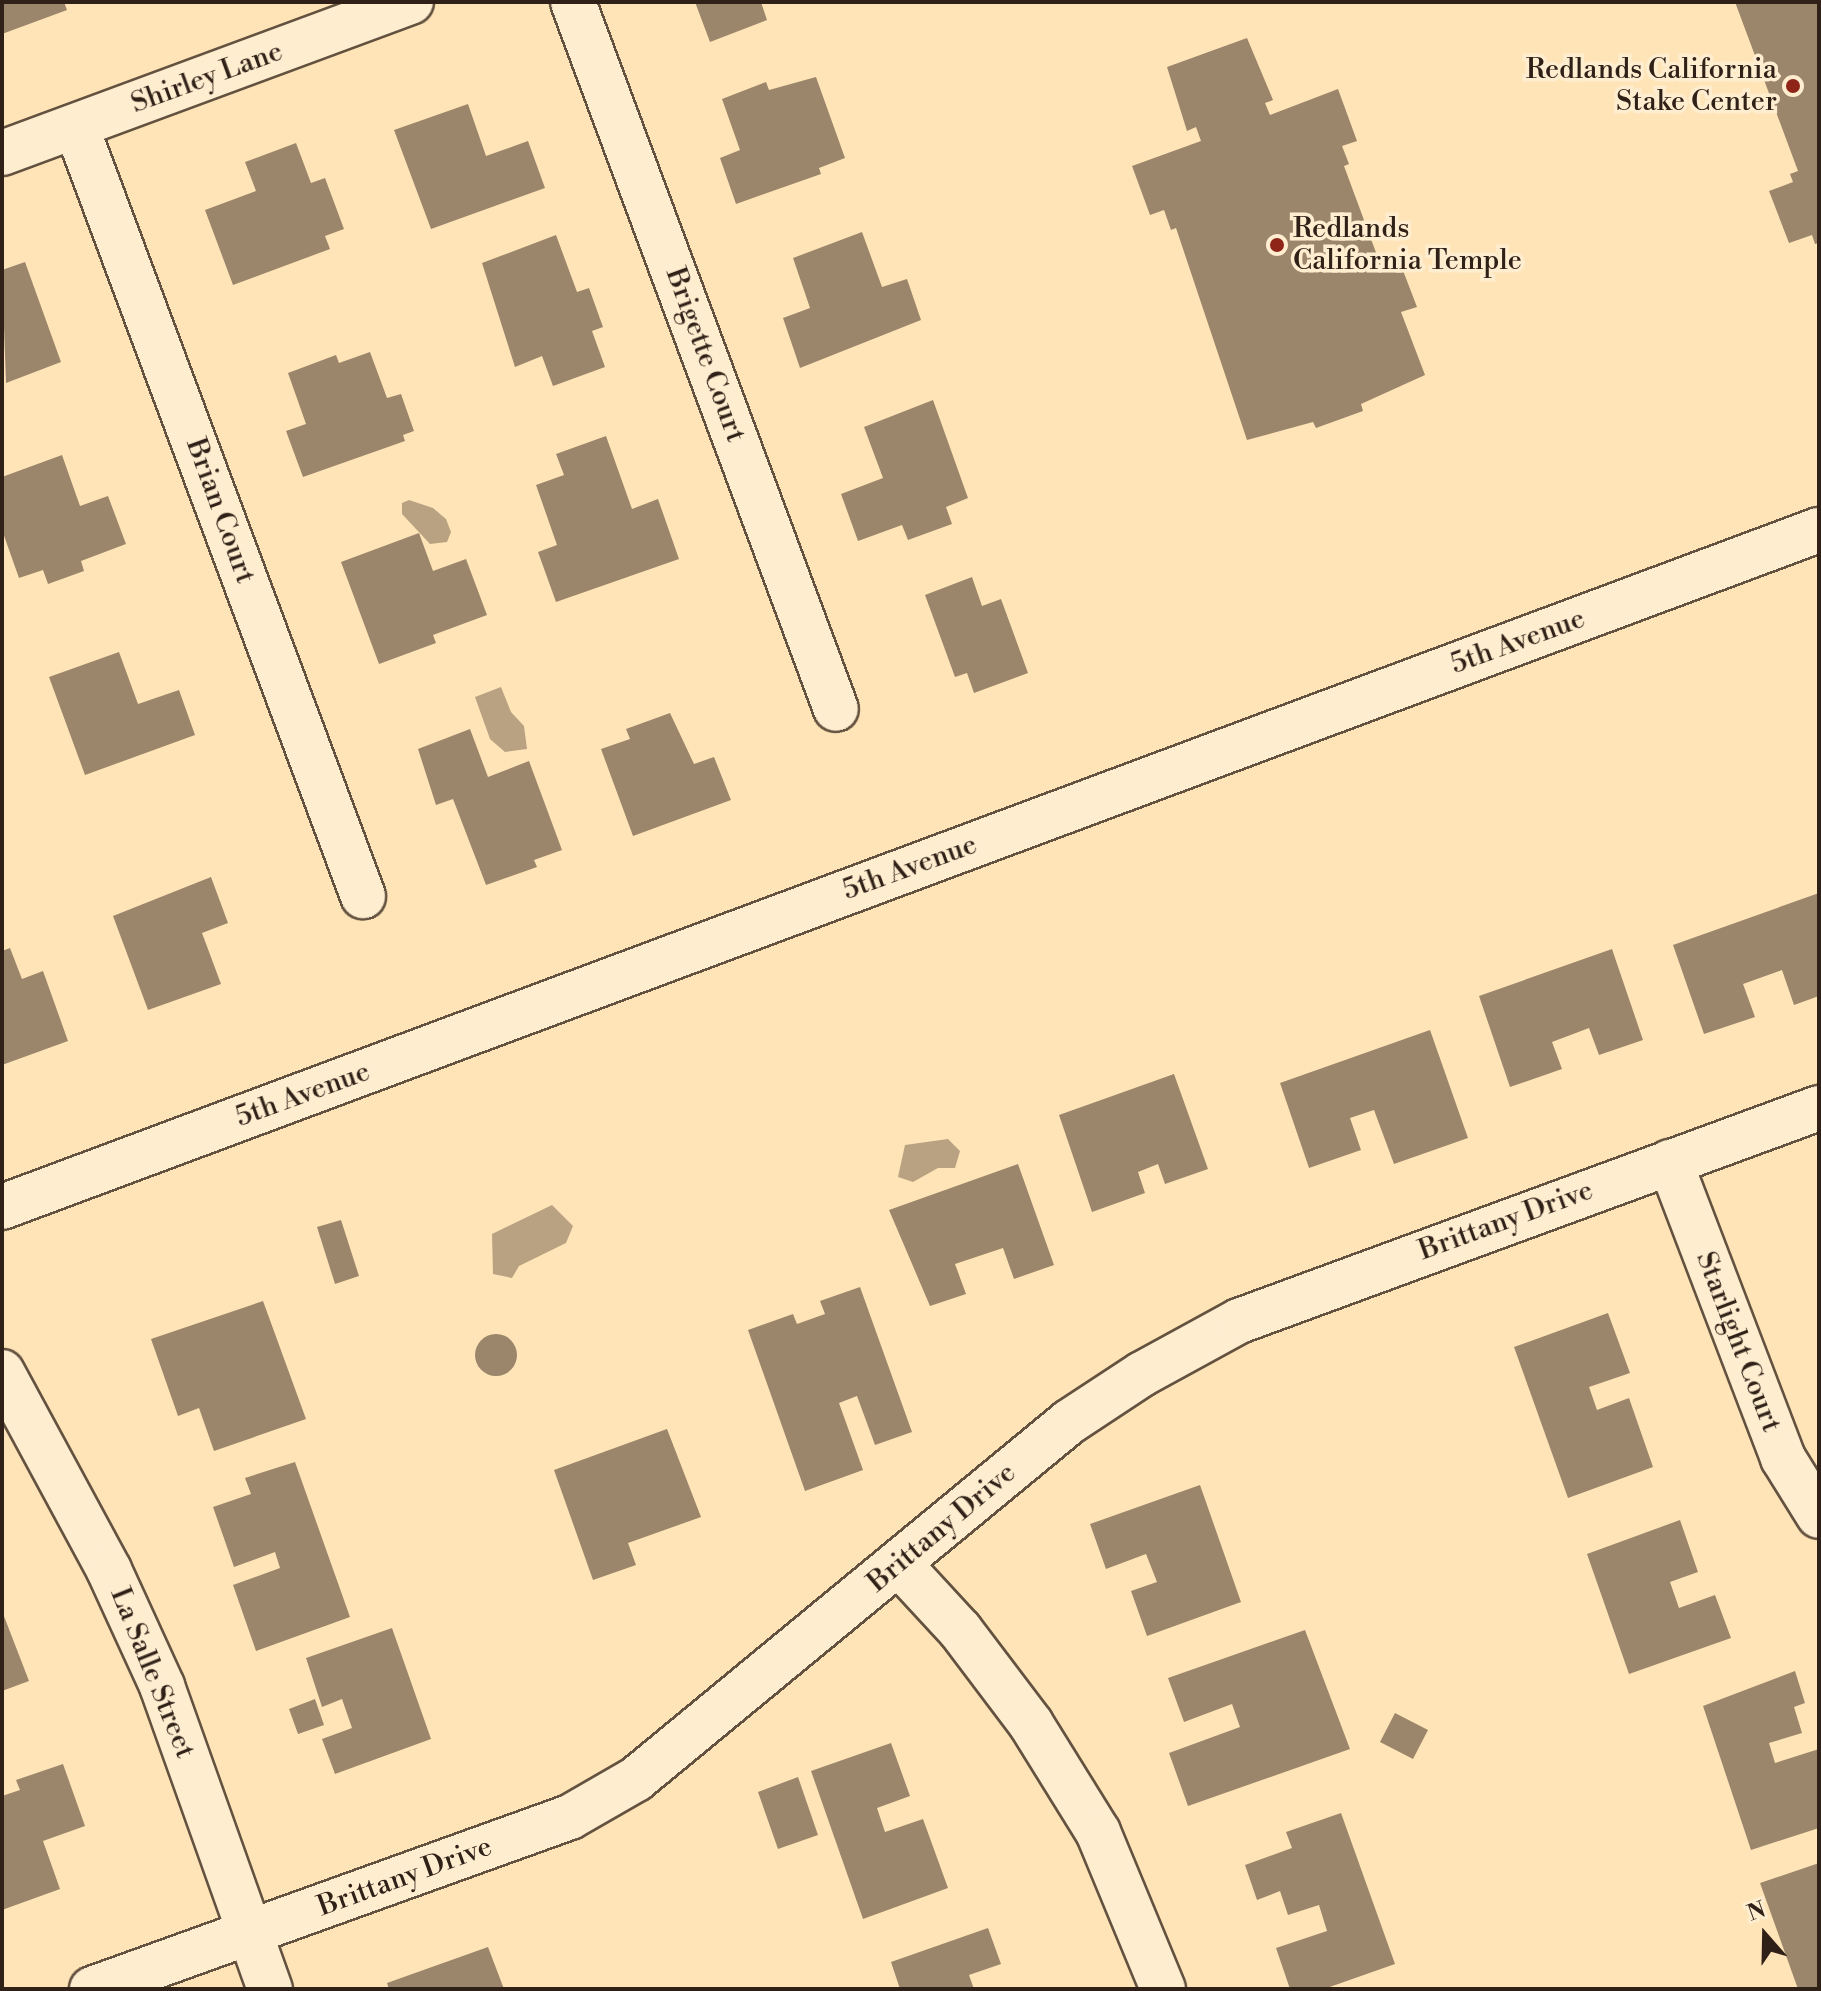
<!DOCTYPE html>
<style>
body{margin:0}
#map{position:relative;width:1821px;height:1991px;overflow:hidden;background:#ffe4b7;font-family:"Libre Bodoni",serif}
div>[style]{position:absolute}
.water>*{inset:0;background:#b9a281}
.building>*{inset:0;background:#9c866b}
.round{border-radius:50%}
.roads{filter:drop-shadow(2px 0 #645240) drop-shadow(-2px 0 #645240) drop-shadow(0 2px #645240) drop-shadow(0 -2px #645240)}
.street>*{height:44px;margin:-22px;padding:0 22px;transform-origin:22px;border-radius:22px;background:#ffedd0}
.secondary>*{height:44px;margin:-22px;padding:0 22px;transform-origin:22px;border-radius:22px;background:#ffedd0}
.dots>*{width:22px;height:22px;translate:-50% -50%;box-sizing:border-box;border:4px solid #ffedd0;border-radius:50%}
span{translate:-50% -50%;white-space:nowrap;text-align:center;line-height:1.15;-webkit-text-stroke:7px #ffedd0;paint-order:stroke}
.poi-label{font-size:28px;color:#302118}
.right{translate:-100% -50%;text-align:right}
.left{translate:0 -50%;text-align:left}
.street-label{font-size:28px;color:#302118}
.frame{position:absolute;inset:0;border:4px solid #302118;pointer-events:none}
.north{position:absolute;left:1725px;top:1895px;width:80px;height:80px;-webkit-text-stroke:6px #ffedd0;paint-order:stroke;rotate:340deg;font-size:22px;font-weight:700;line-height:32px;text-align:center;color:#302118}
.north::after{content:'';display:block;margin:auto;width:28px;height:36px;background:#302118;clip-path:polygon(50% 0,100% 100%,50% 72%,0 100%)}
</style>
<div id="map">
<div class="water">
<i style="clip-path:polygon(409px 500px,433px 508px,446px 519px,451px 532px,447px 542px,430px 544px,402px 514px,402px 503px)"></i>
<i style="clip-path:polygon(501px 687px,511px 712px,524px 726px,527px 749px,505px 752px,490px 739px,475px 697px)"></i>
<i style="clip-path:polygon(948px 1139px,960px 1151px,955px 1168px,938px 1168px,913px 1182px,898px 1177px,905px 1145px)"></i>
<i style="clip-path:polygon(552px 1205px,573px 1226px,566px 1243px,519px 1266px,512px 1278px,493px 1274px,492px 1234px)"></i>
</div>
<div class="building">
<i style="clip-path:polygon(2px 2px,64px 2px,67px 10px,2px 34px)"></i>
<i style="clip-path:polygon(695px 2px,761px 2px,767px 20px,710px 42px)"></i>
<i style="clip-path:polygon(1735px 2px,1819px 2px,1819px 243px,1815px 244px,1812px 235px,1789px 243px,1769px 191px,1793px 182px,1790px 174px,1798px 171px)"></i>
<i style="clip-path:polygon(1247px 38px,1273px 100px,1265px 103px,1270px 115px,1338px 89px,1357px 141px,1342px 146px,1349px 164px,1344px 166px,1381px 266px,1399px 260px,1417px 307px,1401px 312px,1425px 375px,1361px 404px,1363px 411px,1316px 428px,1313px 422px,1247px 440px,1176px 228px,1171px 230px,1164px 210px,1150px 215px,1132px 166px,1201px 141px,1196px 127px,1187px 131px,1167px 67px)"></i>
<i style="clip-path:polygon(816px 77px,845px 158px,819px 168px,821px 174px,736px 204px,720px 158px,740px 150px,722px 99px,766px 82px,769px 90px)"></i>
<i style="clip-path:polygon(468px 104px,486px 156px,528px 141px,545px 188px,431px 229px,394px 130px)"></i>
<i style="clip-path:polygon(296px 143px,311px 183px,325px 178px,344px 229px,325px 236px,330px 249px,233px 285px,205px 210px,256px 191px,245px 162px)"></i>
<i style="clip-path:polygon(862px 232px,882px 287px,907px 279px,921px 320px,800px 368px,783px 318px,810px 308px,793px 258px)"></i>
<i style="clip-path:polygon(556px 235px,577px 292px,589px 288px,603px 327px,592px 331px,605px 367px,553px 386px,542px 356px,515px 367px,482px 263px)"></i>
<i style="clip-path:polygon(25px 262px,61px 362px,6px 383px,2px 270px)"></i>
<i style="clip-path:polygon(370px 352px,387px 398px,401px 394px,414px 431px,403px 435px,405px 441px,303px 477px,286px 431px,306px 424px,288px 373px,336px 355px,339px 363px)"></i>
<i style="clip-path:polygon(933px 400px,968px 498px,946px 507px,952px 524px,908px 540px,902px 525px,858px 541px,841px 494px,883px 478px,864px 427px)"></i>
<i style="clip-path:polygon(606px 436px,632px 509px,658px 499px,679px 559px,556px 602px,538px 552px,557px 545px,536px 485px,564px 475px,556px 454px)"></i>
<i style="clip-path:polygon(62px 455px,80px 506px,108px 496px,126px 544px,81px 561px,84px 571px,48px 584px,43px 570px,19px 578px,2px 530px,2px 477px)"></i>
<i style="clip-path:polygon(419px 533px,433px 571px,466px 559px,487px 615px,433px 635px,436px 643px,379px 664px,341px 562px)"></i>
<i style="clip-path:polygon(972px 577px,982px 606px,1001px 599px,1028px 673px,974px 693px,967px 673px,955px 677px,925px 595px)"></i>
<i style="clip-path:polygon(119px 652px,138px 704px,179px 690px,195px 735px,85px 775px,49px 677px)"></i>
<i style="clip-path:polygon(670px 713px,694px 764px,714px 757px,731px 800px,633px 836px,601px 749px,630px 739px,626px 729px)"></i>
<i style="clip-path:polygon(470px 729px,488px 777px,529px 761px,562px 850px,534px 860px,537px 867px,486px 885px,453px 799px,436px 805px,418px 749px)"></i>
<i style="clip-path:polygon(211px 877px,228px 923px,202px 933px,221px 984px,148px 1010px,113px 916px)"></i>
<i style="clip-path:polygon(1819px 893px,1819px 996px,1794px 1005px,1782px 970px,1743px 984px,1755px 1017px,1704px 1034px,1673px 945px)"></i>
<i style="clip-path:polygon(10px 948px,22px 979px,43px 971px,68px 1041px,2px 1065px,2px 951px)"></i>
<i style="clip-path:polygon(1612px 949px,1643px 1040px,1599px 1055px,1589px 1028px,1552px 1042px,1562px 1069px,1510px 1087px,1479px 996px)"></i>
<i style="clip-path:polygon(1430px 1030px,1468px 1138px,1394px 1164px,1374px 1110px,1350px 1118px,1361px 1150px,1309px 1168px,1280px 1083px)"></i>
<i style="clip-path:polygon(1174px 1074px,1208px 1169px,1165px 1184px,1158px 1164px,1138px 1172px,1145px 1193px,1092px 1212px,1059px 1115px)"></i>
<i style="clip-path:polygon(1018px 1164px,1054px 1265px,1014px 1279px,1003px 1248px,955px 1264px,966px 1294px,930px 1306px,889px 1210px)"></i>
<i style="clip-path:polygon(341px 1220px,359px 1276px,335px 1284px,317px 1227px)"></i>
<i style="clip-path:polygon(860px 1287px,912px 1432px,875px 1445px,857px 1396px,839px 1403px,863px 1470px,805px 1491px,748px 1330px,793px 1314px,797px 1324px,825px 1314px,820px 1301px)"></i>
<i style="clip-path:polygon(263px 1301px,306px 1419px,214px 1451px,199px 1408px,178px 1416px,151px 1339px)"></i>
<i style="clip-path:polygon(1608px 1313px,1630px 1373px,1589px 1387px,1597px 1410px,1629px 1398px,1653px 1467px,1568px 1498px,1514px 1347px)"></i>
<i class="round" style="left:475px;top:1334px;width:42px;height:42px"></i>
<i style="clip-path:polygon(667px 1429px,701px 1517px,628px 1543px,636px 1565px,593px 1580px,554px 1470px)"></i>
<i style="clip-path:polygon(295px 1462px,350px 1617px,256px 1651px,233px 1585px,280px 1568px,275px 1552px,234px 1567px,213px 1507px,251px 1494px,245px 1478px)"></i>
<i style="clip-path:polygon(1200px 1485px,1241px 1602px,1147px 1636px,1131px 1591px,1157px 1582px,1146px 1554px,1106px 1569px,1090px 1524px)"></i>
<i style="clip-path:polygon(1680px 1520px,1698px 1572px,1670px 1582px,1679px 1608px,1715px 1595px,1731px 1638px,1629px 1674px,1587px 1554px)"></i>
<i style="clip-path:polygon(2px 1611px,29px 1681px,2px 1691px)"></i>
<i style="clip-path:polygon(392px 1628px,431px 1739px,335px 1774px,322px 1739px,352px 1728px,342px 1699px,322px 1707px,306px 1658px)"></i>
<i style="clip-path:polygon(1305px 1630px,1350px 1749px,1188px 1806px,1169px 1753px,1240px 1727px,1232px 1704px,1184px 1722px,1168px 1678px)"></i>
<i style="clip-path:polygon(1795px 1671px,1805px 1703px,1794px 1707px,1802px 1733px,1769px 1743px,1775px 1763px,1819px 1749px,1819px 1828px,1751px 1850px,1703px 1706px)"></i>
<i style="clip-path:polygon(315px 1699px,324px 1725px,298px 1734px,289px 1709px)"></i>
<i style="clip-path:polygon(1395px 1713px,1428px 1730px,1413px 1759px,1380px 1742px)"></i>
<i style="clip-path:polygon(891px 1743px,910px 1796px,877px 1808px,885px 1832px,923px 1819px,948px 1888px,863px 1919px,811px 1771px)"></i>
<i style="clip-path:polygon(63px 1764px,85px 1826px,43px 1841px,60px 1889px,2px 1910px,2px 1796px,20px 1790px,16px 1780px)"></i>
<i style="clip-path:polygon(798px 1777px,818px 1835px,778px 1849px,758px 1792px)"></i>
<i style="clip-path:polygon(1341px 1813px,1395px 1964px,1324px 1989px,1290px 1989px,1276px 1948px,1327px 1931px,1319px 1905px,1288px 1915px,1280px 1891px,1257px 1900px,1245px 1865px,1292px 1848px,1286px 1832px)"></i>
<i style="clip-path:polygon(1819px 1863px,1819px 1989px,1798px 1989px,1760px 1883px)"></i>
<i style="clip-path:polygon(988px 1928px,1001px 1964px,969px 1975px,974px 1989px,900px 1989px,891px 1962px)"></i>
<i style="clip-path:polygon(488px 1947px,504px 1989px,389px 1989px,387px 1983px)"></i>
</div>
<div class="roads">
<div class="street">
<i style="left:573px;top:2px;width:754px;rotate:69.6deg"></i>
<i style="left:76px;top:126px;width:822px;rotate:69.56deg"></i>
<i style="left:2px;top:153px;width:436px;rotate:-20.3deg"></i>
<i style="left:1670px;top:1162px;width:317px;rotate:69.1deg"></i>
<i style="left:1783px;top:1458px;width:68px;rotate:58.2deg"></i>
<i style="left:2px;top:1372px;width:225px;rotate:61.6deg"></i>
<i style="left:109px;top:1570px;width:128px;rotate:65.4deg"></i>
<i style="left:162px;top:1686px;width:322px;rotate:70.4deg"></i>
<i style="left:899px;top:1564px;width:90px;rotate:47.3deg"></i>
<i style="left:960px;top:1630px;width:118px;rotate:52.9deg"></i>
<i style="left:1031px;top:1724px;width:127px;rotate:58.2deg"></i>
<i style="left:1098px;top:1832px;width:170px;rotate:67.5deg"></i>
<i style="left:92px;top:1989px;width:508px;rotate:-19.79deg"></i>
<i style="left:570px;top:1817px;width:76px;rotate:-29.9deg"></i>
<i style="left:636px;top:1779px;width:561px;rotate:-39.5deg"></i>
<i style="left:1069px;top:1422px;width:87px;rotate:-33.3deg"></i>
<i style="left:1142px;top:1374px;width:111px;rotate:-28.7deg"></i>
<i style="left:1239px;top:1321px;width:618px;rotate:-20.17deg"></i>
</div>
<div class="secondary">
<i style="left:2px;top:1207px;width:1939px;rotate:-20.44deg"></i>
</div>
</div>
<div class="dots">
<i style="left:1793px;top:86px;background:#8f2418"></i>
<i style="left:1277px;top:245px;background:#8f2418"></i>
</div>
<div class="poi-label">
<span class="right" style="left:1777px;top:86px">Redlands California<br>Stake Center</span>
<span class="left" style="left:1293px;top:245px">Redlands<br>California Temple</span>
</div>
<div class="street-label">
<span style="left:207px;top:78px;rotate:-20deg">Shirley Lane</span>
<span style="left:705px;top:355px;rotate:70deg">Brigette Court</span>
<span style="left:220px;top:511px;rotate:70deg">Brian Court</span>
<span style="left:1518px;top:642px;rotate:-20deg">5th Avenue</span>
<span style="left:910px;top:868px;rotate:-20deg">5th Avenue</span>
<span style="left:303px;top:1095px;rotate:-20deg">5th Avenue</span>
<span style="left:1506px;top:1221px;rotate:-20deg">Brittany Drive</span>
<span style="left:1738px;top:1342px;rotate:69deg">Starlight Court</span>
<span style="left:942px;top:1528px;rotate:-40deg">Brittany Drive</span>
<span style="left:152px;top:1673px;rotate:68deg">La Salle Street</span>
<span style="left:405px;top:1877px;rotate:-20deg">Brittany Drive</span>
</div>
<div class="frame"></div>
<div class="north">N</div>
</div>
